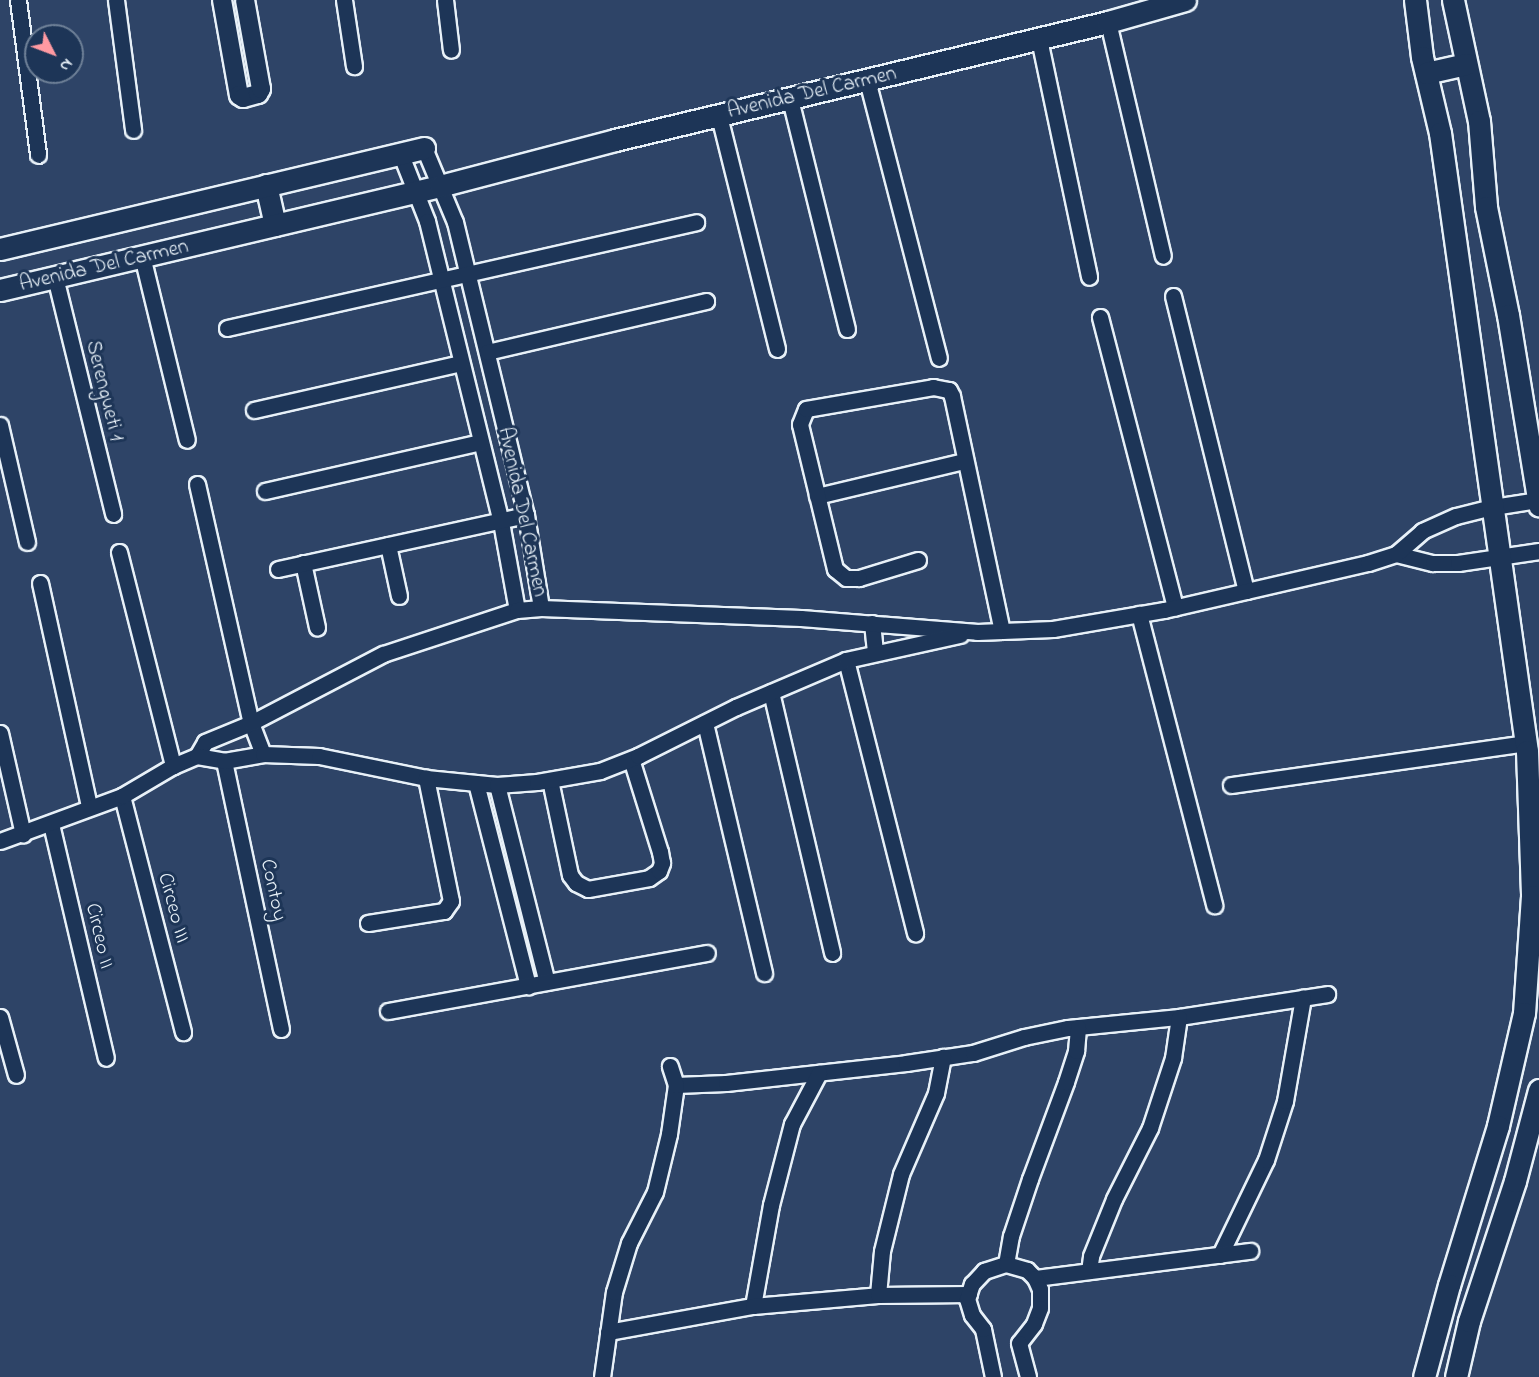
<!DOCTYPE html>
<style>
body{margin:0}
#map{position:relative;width:1539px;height:1377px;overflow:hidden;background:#2e4467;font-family:"Indie Flower",sans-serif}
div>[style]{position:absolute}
.roads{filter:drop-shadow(2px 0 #e8f1f8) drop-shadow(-2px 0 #e8f1f8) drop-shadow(0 2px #e8f1f8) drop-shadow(0 -2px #e8f1f8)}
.minor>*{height:15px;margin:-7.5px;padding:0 7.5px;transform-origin:7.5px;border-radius:7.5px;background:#1d3557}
.tertiary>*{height:18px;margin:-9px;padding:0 9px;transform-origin:9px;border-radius:9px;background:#1d3557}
.secondary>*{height:21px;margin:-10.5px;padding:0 10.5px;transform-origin:10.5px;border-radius:10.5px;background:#1d3557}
span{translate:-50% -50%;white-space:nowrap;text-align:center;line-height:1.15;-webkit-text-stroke:6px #1d3557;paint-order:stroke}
.street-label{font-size:21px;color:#e8f1f8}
.north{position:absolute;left:24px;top:24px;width:60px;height:60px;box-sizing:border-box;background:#1d3557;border:2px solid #6e8097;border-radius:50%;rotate:132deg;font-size:16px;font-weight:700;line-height:24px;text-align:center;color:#e8f1f8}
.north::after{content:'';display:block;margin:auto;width:21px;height:27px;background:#ff9aa2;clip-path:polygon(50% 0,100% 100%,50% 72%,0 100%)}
</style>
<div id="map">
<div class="roads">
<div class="minor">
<i style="left:18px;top:0;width:156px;rotate:82.6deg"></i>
<i style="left:116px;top:0;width:131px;rotate:82.5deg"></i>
<i style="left:344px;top:0;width:67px;rotate:81.4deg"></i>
<i style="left:445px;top:0;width:50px;rotate:83.2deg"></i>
<i style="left:1108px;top:22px;width:240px;rotate:76.8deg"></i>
<i style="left:1039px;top:39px;width:243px;rotate:78.1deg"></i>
<i style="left:867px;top:80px;width:287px;rotate:75.5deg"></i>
<i style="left:790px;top:99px;width:237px;rotate:76.1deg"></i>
<i style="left:719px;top:116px;width:240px;rotate:76deg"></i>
<i style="left:424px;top:148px;width:80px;rotate:67.3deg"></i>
<i style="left:455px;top:222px;width:301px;rotate:76.4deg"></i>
<i style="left:526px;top:515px;width:94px;rotate:80.8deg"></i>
<i style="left:401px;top:155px;width:71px;rotate:68.5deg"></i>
<i style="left:427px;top:221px;width:310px;rotate:76.2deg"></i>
<i style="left:501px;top:522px;width:89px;rotate:79.7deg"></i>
<i style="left:142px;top:256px;width:189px;rotate:76.3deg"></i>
<i style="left:55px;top:277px;width:244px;rotate:76.2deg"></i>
<i style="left:1173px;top:296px;width:304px;rotate:76.1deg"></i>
<i style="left:1100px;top:317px;width:300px;rotate:75.5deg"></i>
<i style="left:227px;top:328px;width:481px;rotate:-12.7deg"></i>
<i style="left:487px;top:352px;width:225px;rotate:-13.1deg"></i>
<i style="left:254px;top:410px;width:212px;rotate:-12.8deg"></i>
<i style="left:0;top:425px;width:120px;rotate:77deg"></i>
<i style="left:197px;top:484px;width:245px;rotate:77.3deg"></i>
<i style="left:251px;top:723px;width:33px;rotate:69deg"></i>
<i style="left:265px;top:491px;width:221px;rotate:-12.8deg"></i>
<i style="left:817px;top:496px;width:151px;rotate:-13.4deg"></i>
<i style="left:388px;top:545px;width:52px;rotate:77.8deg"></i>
<i style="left:119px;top:552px;width:221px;rotate:75.8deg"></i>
<i style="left:1396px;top:554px;width:38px;rotate:14deg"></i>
<i style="left:1433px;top:563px;width:25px"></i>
<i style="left:1458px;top:563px;width:82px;rotate:-8.4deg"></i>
<i style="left:918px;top:560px;width:62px;rotate:163deg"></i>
<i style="left:859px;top:578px;width:13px;rotate:180deg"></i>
<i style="left:846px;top:578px;width:14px;rotate:-141deg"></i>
<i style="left:835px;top:569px;width:149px;rotate:-103.6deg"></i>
<i style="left:800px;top:424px;width:16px;rotate:-68deg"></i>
<i style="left:806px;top:409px;width:129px;rotate:-9.8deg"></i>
<i style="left:933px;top:387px;width:16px;rotate:11deg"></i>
<i style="left:949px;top:390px;width:7px;rotate:63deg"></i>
<i style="left:952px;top:396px;width:240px;rotate:78deg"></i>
<i style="left:303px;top:563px;width:66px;rotate:77.7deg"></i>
<i style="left:278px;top:569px;width:254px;rotate:-12.3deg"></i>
<i style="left:40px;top:583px;width:228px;rotate:77.6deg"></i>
<i style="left:1139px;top:614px;width:301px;rotate:75.5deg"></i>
<i style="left:872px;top:623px;width:30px;rotate:84deg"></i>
<i style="left:846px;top:660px;width:282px;rotate:75.8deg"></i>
<i style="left:771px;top:692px;width:268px;rotate:76.8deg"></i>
<i style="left:705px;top:723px;width:257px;rotate:76.7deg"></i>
<i style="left:0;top:733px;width:104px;rotate:77.2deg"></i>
<i style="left:197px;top:756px;width:16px;rotate:-60deg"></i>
<i style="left:205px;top:742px;width:50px;rotate:-22.4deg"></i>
<i style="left:251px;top:723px;width:149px;rotate:-27.6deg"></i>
<i style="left:383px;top:654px;width:141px;rotate:-18.2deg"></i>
<i style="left:517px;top:610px;width:24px;rotate:-5deg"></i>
<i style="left:541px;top:608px;width:260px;rotate:2.2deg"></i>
<i style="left:801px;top:618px;width:177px;rotate:4.5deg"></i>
<i style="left:977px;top:632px;width:76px;rotate:-2.3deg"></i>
<i style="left:1053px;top:629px;width:113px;rotate:-9.7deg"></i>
<i style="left:1164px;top:610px;width:209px;rotate:-13deg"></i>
<i style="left:1368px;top:563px;width:29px;rotate:-18deg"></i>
<i style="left:1396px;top:554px;width:35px;rotate:-41deg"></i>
<i style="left:1422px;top:531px;width:37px;rotate:-24deg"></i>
<i style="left:1456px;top:516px;width:38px;rotate:-14deg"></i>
<i style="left:1493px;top:507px;width:46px;rotate:-8.8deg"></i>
<i style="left:224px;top:761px;width:274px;rotate:78deg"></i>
<i style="left:550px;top:780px;width:97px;rotate:78.1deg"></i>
<i style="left:570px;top:875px;width:10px;rotate:53deg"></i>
<i style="left:576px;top:883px;width:13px;rotate:27deg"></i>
<i style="left:588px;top:889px;width:62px;rotate:-10.2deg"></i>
<i style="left:649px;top:878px;width:12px;rotate:-35deg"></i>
<i style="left:659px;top:871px;width:9px;rotate:-69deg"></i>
<i style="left:662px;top:863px;width:11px;rotate:-100deg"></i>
<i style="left:660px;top:852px;width:97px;rotate:-107.3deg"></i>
<i style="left:476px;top:783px;width:210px;rotate:75.6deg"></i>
<i style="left:497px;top:785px;width:203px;rotate:75.8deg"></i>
<i style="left:1231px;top:785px;width:298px;rotate:-8.1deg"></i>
<i style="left:122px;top:796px;width:244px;rotate:75.5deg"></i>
<i style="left:51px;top:824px;width:240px;rotate:76.8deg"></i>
<i style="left:0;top:841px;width:130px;rotate:-20.2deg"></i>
<i style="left:122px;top:796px;width:59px;rotate:-30.5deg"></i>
<i style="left:173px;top:766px;width:26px;rotate:-23deg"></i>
<i style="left:197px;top:756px;width:27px;rotate:10deg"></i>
<i style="left:224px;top:761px;width:40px;rotate:-10deg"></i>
<i style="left:263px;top:754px;width:56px;rotate:2deg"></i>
<i style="left:319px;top:756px;width:109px;rotate:11.6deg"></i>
<i style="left:426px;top:778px;width:71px;rotate:5.6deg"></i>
<i style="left:497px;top:785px;width:40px;rotate:-4.3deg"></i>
<i style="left:537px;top:782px;width:64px;rotate:-9.9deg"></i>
<i style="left:600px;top:771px;width:41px;rotate:-21.5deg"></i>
<i style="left:638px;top:756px;width:110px;rotate:-26.6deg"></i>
<i style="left:736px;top:707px;width:120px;rotate:-23.1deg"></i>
<i style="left:846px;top:660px;width:117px;rotate:-12.4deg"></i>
<i style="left:368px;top:923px;width:77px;rotate:-9deg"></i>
<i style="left:444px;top:911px;width:12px;rotate:-55deg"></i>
<i style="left:451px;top:901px;width:126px;rotate:-101.5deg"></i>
<i style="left:388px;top:1011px;width:324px;rotate:-10.3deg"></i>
<i style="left:0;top:1017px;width:60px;rotate:74.6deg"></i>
<i style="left:676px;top:1085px;width:50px;rotate:-2.3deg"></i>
<i style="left:726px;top:1083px;width:181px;rotate:-6.3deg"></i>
<i style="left:906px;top:1063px;width:68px;rotate:-8.5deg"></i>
<i style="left:973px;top:1053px;width:53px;rotate:-17.4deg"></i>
<i style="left:1024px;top:1037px;width:45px;rotate:-11.6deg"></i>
<i style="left:1068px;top:1028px;width:112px;rotate:-5.7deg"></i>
<i style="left:1179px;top:1017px;width:150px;rotate:-8.8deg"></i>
<i style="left:1220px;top:1255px;width:106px;rotate:-64.2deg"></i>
<i style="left:1266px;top:1160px;width:62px;rotate:-72.1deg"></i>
<i style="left:1285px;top:1101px;width:105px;rotate:-80.1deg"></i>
<i style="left:1006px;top:1264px;width:28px;rotate:-80deg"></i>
<i style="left:1011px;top:1236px;width:60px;rotate:-71.6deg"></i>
<i style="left:1030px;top:1179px;width:103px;rotate:-69.6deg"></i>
<i style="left:1066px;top:1082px;width:33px;rotate:-72deg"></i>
<i style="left:1076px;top:1051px;width:24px;rotate:-85deg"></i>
<i style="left:1089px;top:1271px;width:15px;rotate:-82deg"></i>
<i style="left:1091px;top:1256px;width:61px;rotate:-68deg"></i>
<i style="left:1114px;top:1199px;width:80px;rotate:-63.1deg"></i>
<i style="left:1150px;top:1128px;width:74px;rotate:-71.8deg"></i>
<i style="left:1173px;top:1058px;width:41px;rotate:-81.7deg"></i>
<i style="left:1035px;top:1278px;width:217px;rotate:-7.2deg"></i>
<i style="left:878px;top:1295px;width:44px;rotate:-84.8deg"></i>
<i style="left:882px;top:1251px;width:79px;rotate:-76.1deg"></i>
<i style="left:901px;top:1174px;width:88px;rotate:-66.6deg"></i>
<i style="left:936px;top:1093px;width:37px;rotate:-79deg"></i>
<i style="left:753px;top:1306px;width:103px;rotate:-79.9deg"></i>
<i style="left:771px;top:1205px;width:84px;rotate:-75.5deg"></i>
<i style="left:792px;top:1124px;width:58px;rotate:-62.1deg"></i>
<i style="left:608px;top:1332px;width:147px;rotate:-10.2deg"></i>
<i style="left:753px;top:1306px;width:125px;rotate:-5deg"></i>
<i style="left:878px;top:1295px;width:91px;rotate:-0.6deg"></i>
<i style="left:602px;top:1377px;width:86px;rotate:-82deg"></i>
<i style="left:614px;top:1292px;width:51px;rotate:-73deg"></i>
<i style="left:629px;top:1243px;width:57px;rotate:-63deg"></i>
<i style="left:655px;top:1192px;width:60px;rotate:-76.4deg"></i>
<i style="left:669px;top:1134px;width:49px;rotate:-81.9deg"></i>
<i style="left:676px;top:1085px;width:20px;rotate:-108deg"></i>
<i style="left:993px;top:1377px;width:49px;rotate:-101.8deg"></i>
<i style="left:983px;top:1329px;width:18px;rotate:-128deg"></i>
<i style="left:972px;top:1315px;width:17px;rotate:-107deg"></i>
<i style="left:967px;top:1299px;width:16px;rotate:-72deg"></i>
<i style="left:972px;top:1284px;width:18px;rotate:-47deg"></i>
<i style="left:984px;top:1271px;width:23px;rotate:-18deg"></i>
<i style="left:1006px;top:1264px;width:22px;rotate:16deg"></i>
<i style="left:1027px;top:1270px;width:11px;rotate:45deg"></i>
<i style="left:1035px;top:1278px;width:12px;rotate:66deg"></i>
<i style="left:1040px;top:1289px;width:19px;rotate:90deg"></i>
<i style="left:1040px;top:1308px;width:17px;rotate:111deg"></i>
<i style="left:1034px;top:1324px;width:24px;rotate:128deg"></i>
<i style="left:1019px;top:1343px;width:35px;rotate:75deg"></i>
</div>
<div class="tertiary">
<i style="left:222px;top:0;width:97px;rotate:79.9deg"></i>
<i style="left:239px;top:95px;width:5px;rotate:37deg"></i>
<i style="left:243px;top:98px;width:16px;rotate:-15deg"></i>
<i style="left:258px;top:94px;width:6px;rotate:-59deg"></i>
<i style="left:261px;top:89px;width:90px;rotate:-100.2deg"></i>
</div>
<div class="secondary">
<i style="left:1415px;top:0;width:57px;rotate:83deg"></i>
<i style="left:1422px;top:57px;width:78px;rotate:76.7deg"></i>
<i style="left:1440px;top:133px;width:624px;rotate:81.99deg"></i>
<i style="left:1527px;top:751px;width:145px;rotate:88deg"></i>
<i style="left:1532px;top:896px;width:117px;rotate:93.9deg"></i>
<i style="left:1524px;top:1013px;width:116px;rotate:103deg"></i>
<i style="left:1498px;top:1126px;width:166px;rotate:107.1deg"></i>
<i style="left:1449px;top:1285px;width:95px;rotate:105.2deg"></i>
<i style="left:1453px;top:0;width:124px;rotate:77.9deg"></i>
<i style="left:1479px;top:121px;width:86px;rotate:85.3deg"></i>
<i style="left:1486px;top:207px;width:110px;rotate:78.5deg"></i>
<i style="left:1508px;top:315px;width:193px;rotate:80.7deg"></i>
<i style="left:1426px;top:73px;width:41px;rotate:-12.7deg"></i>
<i style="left:266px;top:185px;width:41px;rotate:77.3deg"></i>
<i style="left:0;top:249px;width:436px;rotate:-13.4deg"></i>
<i style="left:0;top:290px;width:452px;rotate:-13.3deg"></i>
<i style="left:440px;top:186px;width:181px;rotate:-14.7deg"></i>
<i style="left:615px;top:140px;width:507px;rotate:-13.46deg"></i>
<i style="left:1108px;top:22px;width:80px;rotate:-15.9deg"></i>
<i style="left:1456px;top:1377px;width:57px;rotate:-76.9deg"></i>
<i style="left:1469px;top:1321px;width:147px;rotate:-71.8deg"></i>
<i style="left:1515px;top:1181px;width:94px;rotate:-75.2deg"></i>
</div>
</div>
<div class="street-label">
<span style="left:812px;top:93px;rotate:-13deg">Avenida Del Carmen</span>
<span style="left:104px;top:266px;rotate:-13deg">Avenida Del Carmen</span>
<span style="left:104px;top:391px;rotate:76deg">Serengueti 1</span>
<span style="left:522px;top:512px;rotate:78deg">Avenida Del Carmen</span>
<span style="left:273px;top:890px;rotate:78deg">Contoy</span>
<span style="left:173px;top:908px;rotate:75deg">Circeo III</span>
<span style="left:99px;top:936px;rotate:77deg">Circeo II</span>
</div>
<div class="north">N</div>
</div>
